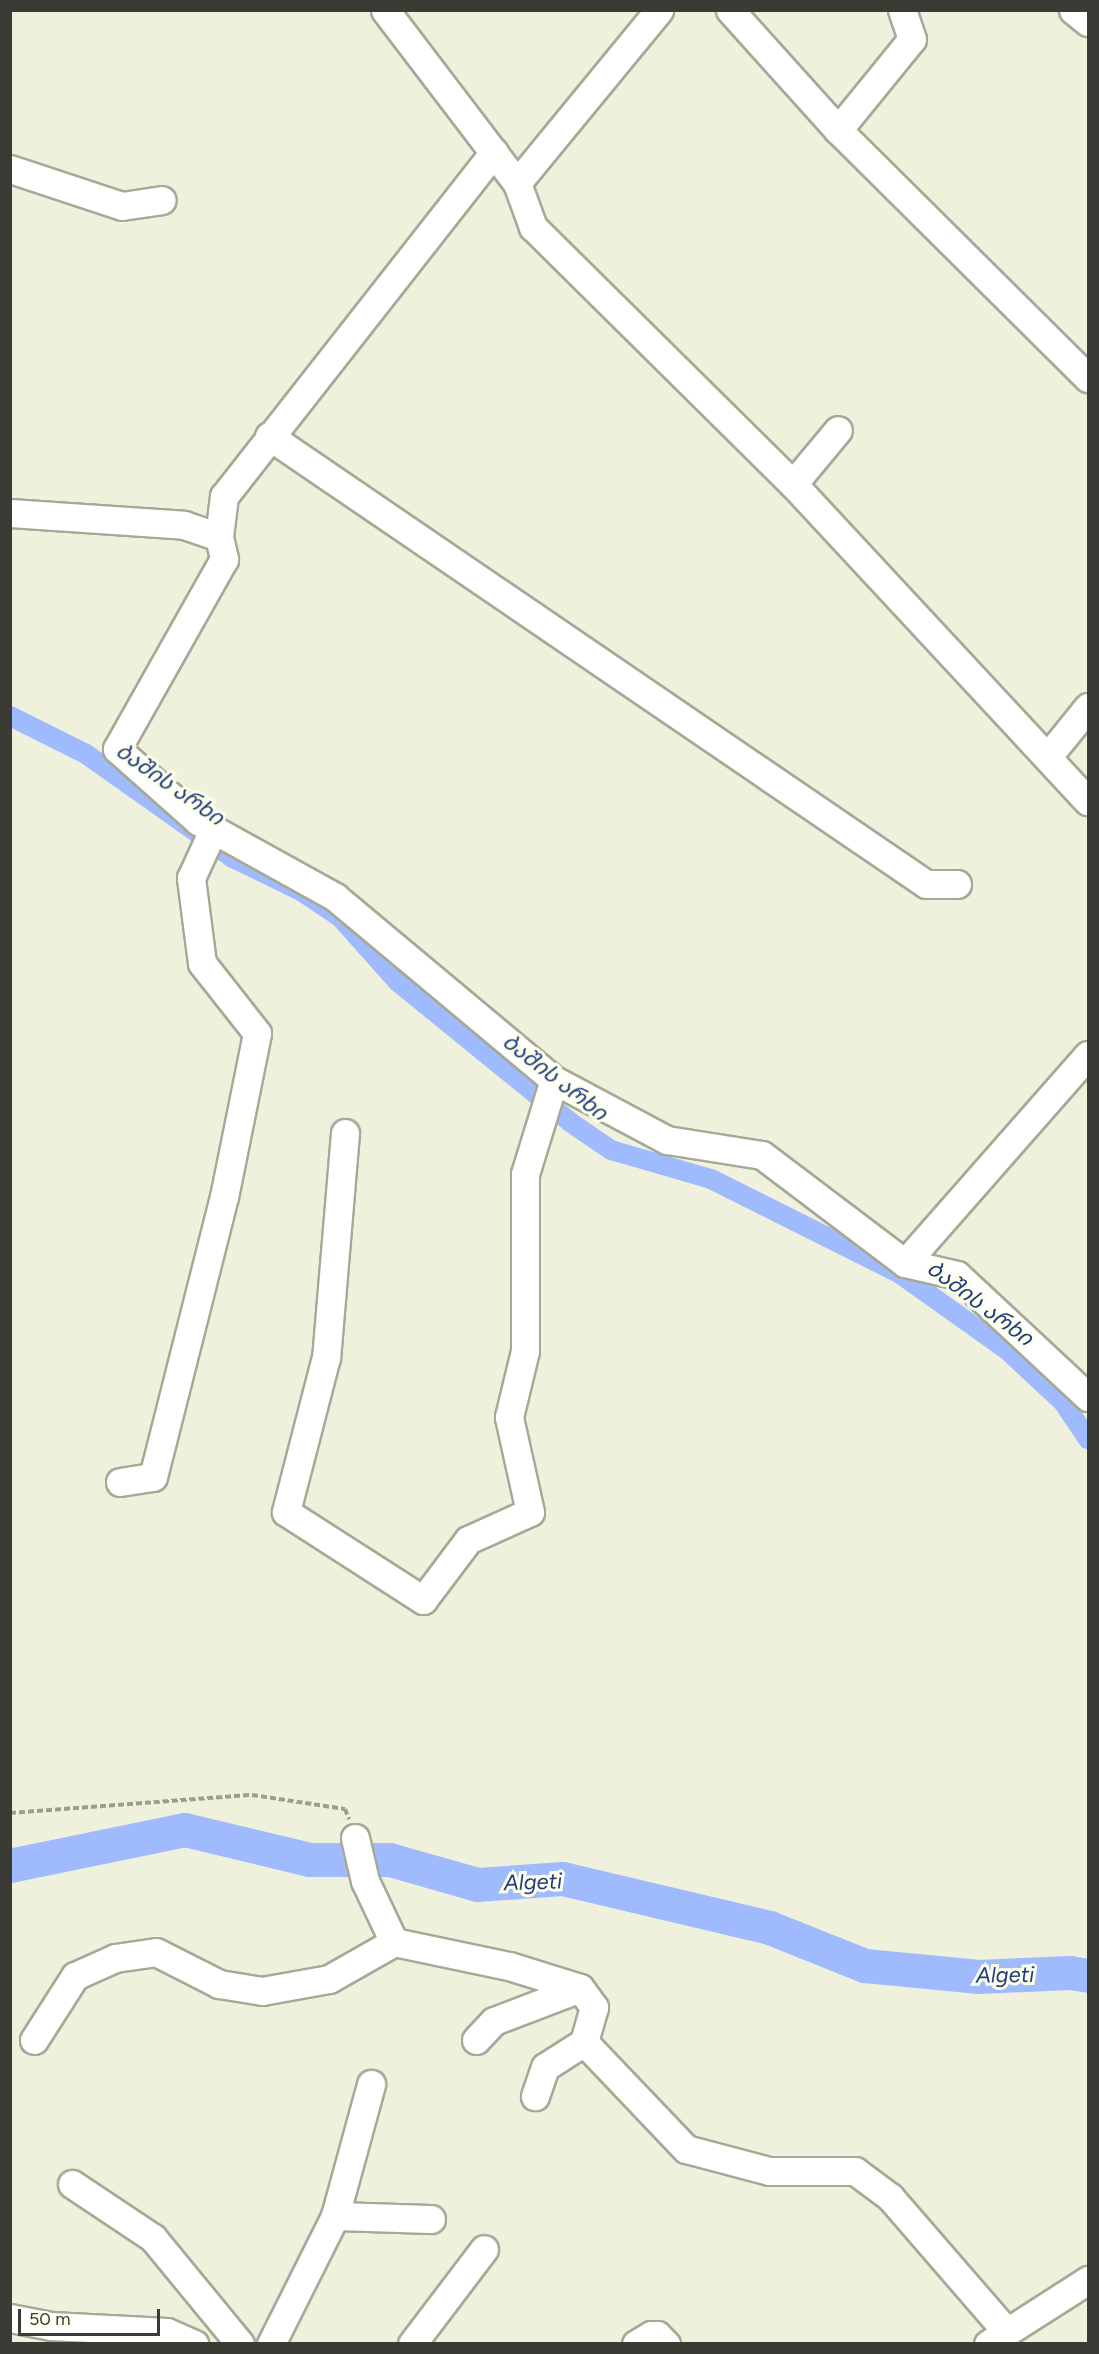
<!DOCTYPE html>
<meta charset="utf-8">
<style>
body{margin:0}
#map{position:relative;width:1099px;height:2354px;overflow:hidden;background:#eff1dd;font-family:Figtree,"Noto Sans Georgian",sans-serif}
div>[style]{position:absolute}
.canal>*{height:20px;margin:-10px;padding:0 10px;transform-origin:10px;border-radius:10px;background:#a0bbfd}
.river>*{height:34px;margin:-17px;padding:0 17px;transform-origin:17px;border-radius:17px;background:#a0bbfd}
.path>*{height:4px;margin-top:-2px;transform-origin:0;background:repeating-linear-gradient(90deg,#9c9e90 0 6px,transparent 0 9px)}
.roads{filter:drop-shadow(2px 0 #a7a997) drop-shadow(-2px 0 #a7a997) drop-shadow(0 2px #a7a997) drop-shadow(0 -2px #a7a997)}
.minor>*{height:27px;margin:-13.5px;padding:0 13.5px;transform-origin:13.5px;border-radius:13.5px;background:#fff}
span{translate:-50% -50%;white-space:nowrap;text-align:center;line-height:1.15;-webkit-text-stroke:6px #fcffea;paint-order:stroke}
.water-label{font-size:22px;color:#223984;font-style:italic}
.frame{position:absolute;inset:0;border:12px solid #3a3b34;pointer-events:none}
.scale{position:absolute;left:18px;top:2309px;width:142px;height:27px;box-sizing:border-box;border:3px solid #3a3b34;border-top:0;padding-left:8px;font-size:18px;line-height:21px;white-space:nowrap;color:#3a3b34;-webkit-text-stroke:4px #fcffea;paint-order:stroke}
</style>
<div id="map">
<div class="canal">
<i style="left:10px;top:716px;width:85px;rotate:26.6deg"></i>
<i style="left:86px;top:754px;width:180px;rotate:35.3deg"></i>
<i style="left:233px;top:858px;width:76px;rotate:25.9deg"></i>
<i style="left:301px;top:891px;width:47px;rotate:33.7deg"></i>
<i style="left:340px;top:917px;width:87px;rotate:48.3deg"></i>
<i style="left:398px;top:982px;width:222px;rotate:39.1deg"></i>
<i style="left:570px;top:1122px;width:50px;rotate:34.3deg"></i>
<i style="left:611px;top:1150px;width:104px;rotate:16.2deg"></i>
<i style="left:711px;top:1179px;width:210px;rotate:26.6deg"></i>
<i style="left:899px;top:1273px;width:133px;rotate:35.5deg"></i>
<i style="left:1007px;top:1350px;width:76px;rotate:42.9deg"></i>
<i style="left:1063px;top:1402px;width:45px;rotate:56deg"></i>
</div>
<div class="river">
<i style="left:10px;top:1866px;width:179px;rotate:-11.6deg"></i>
<i style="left:185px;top:1830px;width:129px;rotate:13.5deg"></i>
<i style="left:310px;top:1860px;width:80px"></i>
<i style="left:390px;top:1860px;width:91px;rotate:15.9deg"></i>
<i style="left:478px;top:1885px;width:85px;rotate:-4deg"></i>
<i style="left:563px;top:1879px;width:213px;rotate:13.3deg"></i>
<i style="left:770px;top:1928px;width:102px;rotate:21.8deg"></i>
<i style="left:865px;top:1966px;width:115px;rotate:5.5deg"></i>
<i style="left:979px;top:1977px;width:91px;rotate:-2.5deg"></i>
<i style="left:1070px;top:1973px;width:18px;rotate:9deg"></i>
</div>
<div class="path">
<i style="left:10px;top:1813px;width:243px;rotate:-4.3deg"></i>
<i style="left:252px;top:1795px;width:94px;rotate:8.6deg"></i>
<i style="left:345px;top:1809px;width:11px;rotate:68deg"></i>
</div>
<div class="roads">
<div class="minor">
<i style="left:385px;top:10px;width:218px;rotate:52.7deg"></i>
<i style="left:517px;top:183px;width:224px;rotate:-50.6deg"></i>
<i style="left:730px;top:10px;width:161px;rotate:48deg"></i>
<i style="left:838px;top:130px;width:352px;rotate:44.8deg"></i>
<i style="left:1073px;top:10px;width:19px;rotate:39deg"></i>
<i style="left:838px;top:130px;width:117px;rotate:-50.9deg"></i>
<i style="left:912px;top:39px;width:31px;rotate:-109deg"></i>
<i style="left:494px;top:152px;width:437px;rotate:128.1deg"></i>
<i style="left:224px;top:496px;width:41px;rotate:97deg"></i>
<i style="left:219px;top:537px;width:23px;rotate:77deg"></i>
<i style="left:224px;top:559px;width:218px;rotate:119.4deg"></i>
<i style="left:117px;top:749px;width:108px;rotate:41.6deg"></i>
<i style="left:198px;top:821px;width:157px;rotate:29deg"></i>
<i style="left:335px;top:897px;width:285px;rotate:39.9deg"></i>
<i style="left:554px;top:1080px;width:128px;rotate:28deg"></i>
<i style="left:667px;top:1140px;width:96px;rotate:9deg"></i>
<i style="left:762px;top:1155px;width:179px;rotate:37.1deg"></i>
<i style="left:905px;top:1263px;width:53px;rotate:13deg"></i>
<i style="left:957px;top:1275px;width:179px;rotate:43deg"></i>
<i style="left:10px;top:169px;width:118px;rotate:18.3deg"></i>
<i style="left:122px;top:206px;width:40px;rotate:-8.5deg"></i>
<i style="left:517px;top:183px;width:47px;rotate:70deg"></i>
<i style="left:533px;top:227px;width:366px;rotate:44.7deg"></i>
<i style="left:793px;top:484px;width:433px;rotate:47.1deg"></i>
<i style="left:269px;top:436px;width:795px;rotate:34.29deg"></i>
<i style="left:926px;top:884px;width:31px"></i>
<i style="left:793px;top:484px;width:70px;rotate:-50.2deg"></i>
<i style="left:10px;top:513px;width:174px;rotate:3.9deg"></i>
<i style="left:184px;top:525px;width:37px;rotate:19deg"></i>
<i style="left:1049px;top:755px;width:62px;rotate:-50.9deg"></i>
<i style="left:345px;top:1133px;width:225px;rotate:94.8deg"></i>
<i style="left:326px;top:1357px;width:160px;rotate:104.5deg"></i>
<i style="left:286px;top:1512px;width:163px;rotate:32.7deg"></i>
<i style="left:423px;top:1600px;width:75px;rotate:-53.1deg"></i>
<i style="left:468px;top:1540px;width:68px;rotate:-24.3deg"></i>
<i style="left:530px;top:1512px;width:97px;rotate:-102.5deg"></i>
<i style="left:509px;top:1417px;width:68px;rotate:-76.4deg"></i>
<i style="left:525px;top:1351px;width:177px;rotate:-90deg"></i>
<i style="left:525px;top:1174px;width:98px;rotate:-72.9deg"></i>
<i style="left:905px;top:1263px;width:277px;rotate:-48.7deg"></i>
<i style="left:120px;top:1482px;width:33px;rotate:-9deg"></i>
<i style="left:153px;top:1477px;width:289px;rotate:-75.8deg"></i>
<i style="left:224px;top:1197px;width:167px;rotate:-78.6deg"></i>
<i style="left:257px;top:1033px;width:89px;rotate:-128.2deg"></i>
<i style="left:202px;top:963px;width:86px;rotate:-97.4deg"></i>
<i style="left:191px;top:878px;width:53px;rotate:-65.4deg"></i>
<i style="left:355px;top:1838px;width:44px;rotate:76.9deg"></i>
<i style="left:365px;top:1881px;width:68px;rotate:64.6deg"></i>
<i style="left:394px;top:1942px;width:117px;rotate:11.8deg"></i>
<i style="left:509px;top:1966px;width:74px;rotate:17.2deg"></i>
<i style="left:580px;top:1988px;width:24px;rotate:54deg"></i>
<i style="left:594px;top:2007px;width:36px;rotate:106deg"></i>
<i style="left:584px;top:2042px;width:46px;rotate:147.3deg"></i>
<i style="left:545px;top:2067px;width:31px;rotate:109deg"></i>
<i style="left:34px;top:2040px;width:76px;rotate:-57.4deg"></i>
<i style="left:75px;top:1976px;width:44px;rotate:-24.2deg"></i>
<i style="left:115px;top:1958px;width:41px;rotate:-8.3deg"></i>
<i style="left:156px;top:1952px;width:71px;rotate:26.9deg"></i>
<i style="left:219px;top:1984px;width:44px;rotate:9.2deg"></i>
<i style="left:262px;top:1991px;width:68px;rotate:-10.2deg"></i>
<i style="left:329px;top:1979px;width:75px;rotate:-29.6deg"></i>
<i style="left:476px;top:2040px;width:26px;rotate:-47deg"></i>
<i style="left:494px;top:2021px;width:92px;rotate:-21deg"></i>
<i style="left:584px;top:2042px;width:148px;rotate:46.4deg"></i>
<i style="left:686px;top:2149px;width:86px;rotate:14.8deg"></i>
<i style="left:769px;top:2171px;width:86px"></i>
<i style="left:855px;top:2171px;width:44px;rotate:36.6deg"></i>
<i style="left:890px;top:2197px;width:179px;rotate:49.1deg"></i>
<i style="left:72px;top:2184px;width:97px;rotate:33.7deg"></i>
<i style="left:153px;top:2238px;width:137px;rotate:50.6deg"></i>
<i style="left:335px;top:2216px;width:96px;rotate:1.8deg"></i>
<i style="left:10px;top:2318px;width:42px;rotate:11deg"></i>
<i style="left:51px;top:2326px;width:116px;rotate:3deg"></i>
<i style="left:167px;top:2332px;width:30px;rotate:24deg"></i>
<i style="left:271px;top:2344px;width:143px;rotate:-63.4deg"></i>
<i style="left:335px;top:2216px;width:137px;rotate:-74.7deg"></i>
<i style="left:412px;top:2344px;width:119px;rotate:-52.8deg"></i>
<i style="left:636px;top:2344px;width:17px;rotate:-31deg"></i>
<i style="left:651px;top:2335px;width:6px"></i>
<i style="left:657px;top:2335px;width:13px;rotate:45deg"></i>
<i style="left:988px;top:2344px;width:119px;rotate:-32.6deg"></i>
</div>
</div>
<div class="water-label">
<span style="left:170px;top:784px;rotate:35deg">ბაშის არხი</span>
<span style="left:555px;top:1077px;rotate:38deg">ბაშის არხი</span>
<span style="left:980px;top:1303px;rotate:37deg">ბაშის არხი</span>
<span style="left:533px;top:1882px;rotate:-2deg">Algeti</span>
<span style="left:1005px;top:1975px;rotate:-1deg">Algeti</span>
</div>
<div class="frame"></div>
<div class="scale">50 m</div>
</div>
